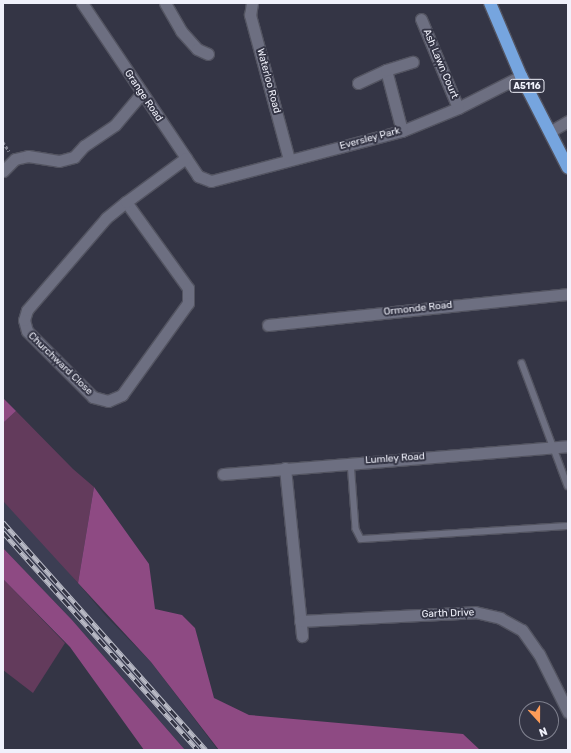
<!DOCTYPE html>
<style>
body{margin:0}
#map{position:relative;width:571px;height:753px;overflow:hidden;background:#343545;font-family:Rubik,sans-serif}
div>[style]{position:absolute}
.built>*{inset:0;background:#3c3e53}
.green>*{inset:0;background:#633b5c}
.forest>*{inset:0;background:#8e4a83}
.path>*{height:2.5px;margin-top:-1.25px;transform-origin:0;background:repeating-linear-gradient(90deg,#7e7f8d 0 3px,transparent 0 5px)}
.roads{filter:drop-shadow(1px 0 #535461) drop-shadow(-1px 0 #535461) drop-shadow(0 1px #535461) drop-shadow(0 -1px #535461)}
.lane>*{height:5.5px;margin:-2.75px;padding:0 2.75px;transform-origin:2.75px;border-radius:2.75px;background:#6d6f81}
.street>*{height:11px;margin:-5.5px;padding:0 5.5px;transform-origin:5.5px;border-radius:5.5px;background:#6d6f81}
.highway>*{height:12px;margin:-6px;padding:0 6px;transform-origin:6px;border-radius:6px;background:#76a5df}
.rail>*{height:4.5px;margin-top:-2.25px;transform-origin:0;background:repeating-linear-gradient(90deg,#343545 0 9px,#b8b9c5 0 18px);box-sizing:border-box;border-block:1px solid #b8b9c5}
span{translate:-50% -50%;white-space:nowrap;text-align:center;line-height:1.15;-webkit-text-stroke:4px #343545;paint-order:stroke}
.shield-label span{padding:1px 3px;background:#343545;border:1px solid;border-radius:3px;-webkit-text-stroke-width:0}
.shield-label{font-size:9px;color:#f0f1fb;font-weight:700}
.street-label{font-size:10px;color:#f0f1fb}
.frame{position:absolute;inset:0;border:4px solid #f0f1fb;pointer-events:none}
.north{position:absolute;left:519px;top:701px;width:40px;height:40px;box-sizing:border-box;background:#343545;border:1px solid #7f808e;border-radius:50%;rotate:159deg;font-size:11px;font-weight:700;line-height:16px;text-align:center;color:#f0f1fb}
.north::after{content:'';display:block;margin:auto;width:14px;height:18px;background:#fe9c58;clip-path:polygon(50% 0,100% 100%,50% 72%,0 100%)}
</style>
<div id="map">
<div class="built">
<i style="clip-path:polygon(3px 501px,43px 542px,105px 615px,151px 662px,218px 750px,185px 750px,72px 620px,3px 548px)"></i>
</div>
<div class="green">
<i style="clip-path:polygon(16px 411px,73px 469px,94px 487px,78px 583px,3px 501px,3px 423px)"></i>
<i style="clip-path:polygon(3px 579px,65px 643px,33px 693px,3px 670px)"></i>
</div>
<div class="forest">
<i style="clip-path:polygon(3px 398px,16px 411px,3px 423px)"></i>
<i style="clip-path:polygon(94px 487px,149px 564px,155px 609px,182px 615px,195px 628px,214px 698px,249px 715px,463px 734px,480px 750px,219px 750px,151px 662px,78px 583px)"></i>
<i style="clip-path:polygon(3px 548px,72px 620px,185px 750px,144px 750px,70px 647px,3px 579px)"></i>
</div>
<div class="path">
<i style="left:3px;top:142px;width:11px;rotate:56deg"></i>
</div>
<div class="roads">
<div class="lane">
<i style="left:522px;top:363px;width:131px;rotate:69.5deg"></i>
<i style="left:351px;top:462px;width:67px;rotate:85.7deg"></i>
<i style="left:356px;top:529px;width:11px;rotate:63deg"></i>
<i style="left:361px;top:539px;width:207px;rotate:-3.6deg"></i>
</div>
<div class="street">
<i style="left:82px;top:3px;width:187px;rotate:56.1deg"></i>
<i style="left:186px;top:158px;width:22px;rotate:56deg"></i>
<i style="left:198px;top:176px;width:14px;rotate:21deg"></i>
<i style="left:211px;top:181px;width:197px;rotate:-14.7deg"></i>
<i style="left:402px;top:131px;width:61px;rotate:-22.3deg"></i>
<i style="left:458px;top:108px;width:71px;rotate:-26.9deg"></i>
<i style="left:165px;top:3px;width:32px;rotate:60deg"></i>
<i style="left:181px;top:31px;width:24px;rotate:48deg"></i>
<i style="left:197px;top:49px;width:12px;rotate:24deg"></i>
<i style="left:252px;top:3px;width:12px;rotate:99deg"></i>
<i style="left:250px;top:15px;width:150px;rotate:74.9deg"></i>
<i style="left:421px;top:19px;width:96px;rotate:67.4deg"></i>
<i style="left:386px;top:70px;width:63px;rotate:75.3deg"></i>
<i style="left:358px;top:83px;width:31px;rotate:-25deg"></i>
<i style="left:386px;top:70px;width:28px;rotate:-17deg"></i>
<i style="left:551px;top:131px;width:20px;rotate:-30deg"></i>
<i style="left:3px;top:171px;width:17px;rotate:-45deg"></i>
<i style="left:15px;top:159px;width:13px;rotate:-13deg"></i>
<i style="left:28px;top:156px;width:31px;rotate:9deg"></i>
<i style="left:59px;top:161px;width:16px;rotate:-15deg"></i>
<i style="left:74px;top:157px;width:15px;rotate:-48deg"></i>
<i style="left:84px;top:146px;width:37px;rotate:-34deg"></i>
<i style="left:115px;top:125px;width:40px;rotate:-50deg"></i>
<i style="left:126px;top:202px;width:106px;rotate:54.2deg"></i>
<i style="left:188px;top:288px;width:15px;rotate:90deg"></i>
<i style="left:188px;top:303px;width:113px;rotate:125.7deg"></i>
<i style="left:122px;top:395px;width:15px;rotate:157deg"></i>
<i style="left:108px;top:401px;width:16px;rotate:-165deg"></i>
<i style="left:93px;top:397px;width:93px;rotate:-135deg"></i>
<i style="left:27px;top:331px;width:11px;rotate:-105deg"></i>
<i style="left:24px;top:320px;width:10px;rotate:-73deg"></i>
<i style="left:27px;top:310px;width:121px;rotate:-49.3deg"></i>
<i style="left:106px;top:218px;width:26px;rotate:-39deg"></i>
<i style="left:126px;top:202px;width:74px;rotate:-36.3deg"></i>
<i style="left:268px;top:325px;width:302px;rotate:-5.9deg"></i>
<i style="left:285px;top:468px;width:169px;rotate:84.2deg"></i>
<i style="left:223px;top:474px;width:346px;rotate:-4.6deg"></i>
<i style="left:300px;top:621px;width:175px;rotate:-2.9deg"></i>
<i style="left:475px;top:612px;width:26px;rotate:13deg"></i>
<i style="left:500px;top:618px;width:25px;rotate:29deg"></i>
<i style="left:522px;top:630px;width:29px;rotate:55deg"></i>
<i style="left:539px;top:654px;width:65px;rotate:63.4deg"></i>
</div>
<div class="highway">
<i style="left:490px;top:3px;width:79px;rotate:67deg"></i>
<i style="left:521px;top:76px;width:103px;rotate:62.9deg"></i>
</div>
</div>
<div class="rail">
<i style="left:3px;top:522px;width:305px;rotate:48.3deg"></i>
<i style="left:3px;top:532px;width:292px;rotate:48.2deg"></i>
</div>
<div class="shield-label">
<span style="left:527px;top:86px">A5116</span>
</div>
<div class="street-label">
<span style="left:440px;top:64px;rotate:67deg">Ash Lawn Court</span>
<span style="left:268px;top:81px;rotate:75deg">Waterloo Road</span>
<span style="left:143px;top:96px;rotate:56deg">Grange Road</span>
<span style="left:370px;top:139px;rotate:-15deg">Eversley Park</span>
<span style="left:418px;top:309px;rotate:-6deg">Ormonde Road</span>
<span style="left:60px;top:364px;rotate:44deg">Churchward Close</span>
<span style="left:395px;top:459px;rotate:-4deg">Lumley Road</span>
<span style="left:448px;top:614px;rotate:-2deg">Garth Drive</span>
</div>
<div class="frame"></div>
<div class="north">N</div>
</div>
